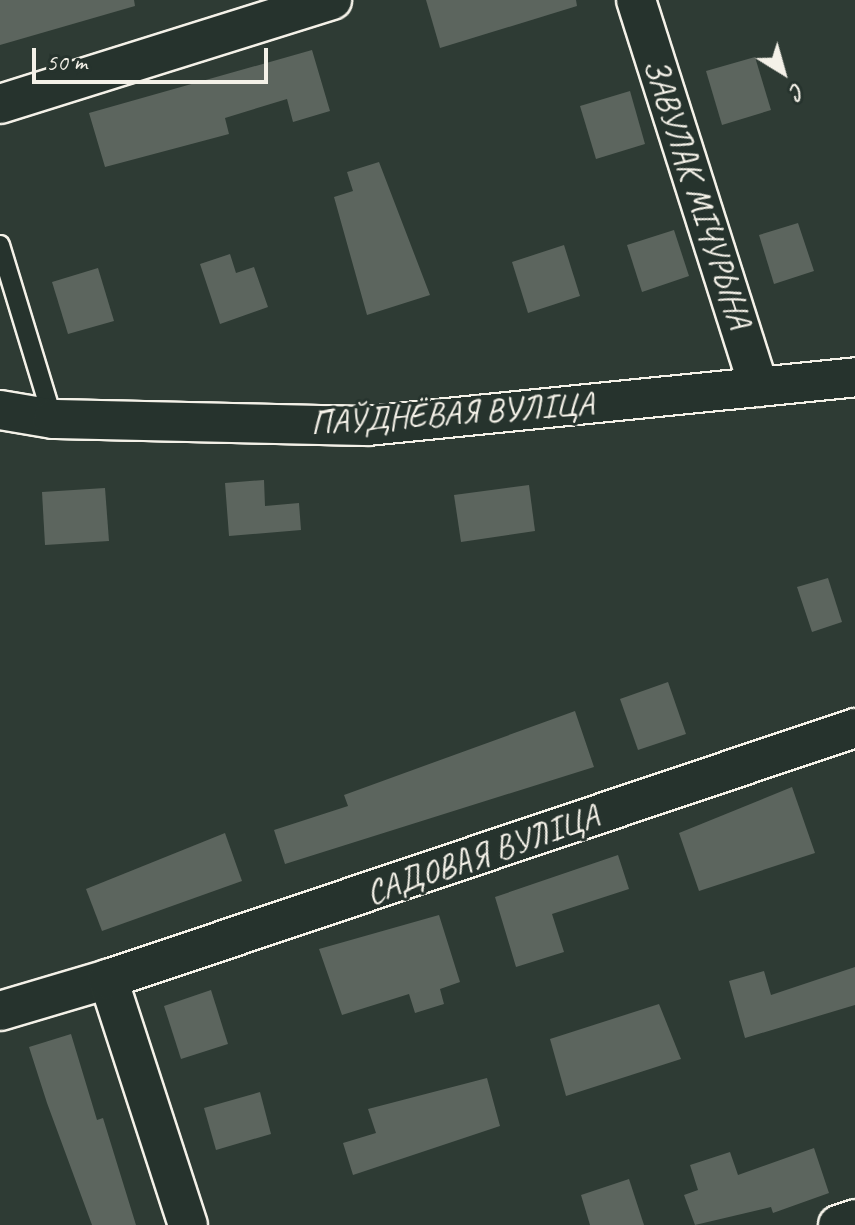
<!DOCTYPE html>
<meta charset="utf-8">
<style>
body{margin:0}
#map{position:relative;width:855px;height:1225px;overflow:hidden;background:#2e3b34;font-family:Caveat,sans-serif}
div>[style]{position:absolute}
.building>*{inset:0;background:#5c655e}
.roads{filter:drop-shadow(2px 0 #f4f1e8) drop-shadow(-2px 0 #f4f1e8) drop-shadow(0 2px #f4f1e8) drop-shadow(0 -2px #f4f1e8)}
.service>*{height:18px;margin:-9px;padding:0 9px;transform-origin:9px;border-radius:9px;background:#26332d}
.minor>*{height:38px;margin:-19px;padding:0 19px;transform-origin:19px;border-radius:19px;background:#26332d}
span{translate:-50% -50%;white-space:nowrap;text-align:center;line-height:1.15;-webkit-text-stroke:6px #26332d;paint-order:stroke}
.street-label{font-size:34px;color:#f4f1e8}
.north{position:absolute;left:743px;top:32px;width:80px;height:80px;-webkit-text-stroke:6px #26332d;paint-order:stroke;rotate:143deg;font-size:22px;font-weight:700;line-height:32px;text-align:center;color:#f4f1e8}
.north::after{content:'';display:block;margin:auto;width:28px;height:36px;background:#f4f1e8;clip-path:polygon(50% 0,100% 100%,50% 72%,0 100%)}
.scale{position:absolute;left:32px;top:48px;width:236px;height:36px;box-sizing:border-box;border:4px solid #f4f1e8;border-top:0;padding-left:10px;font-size:24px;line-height:28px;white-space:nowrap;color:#f4f1e8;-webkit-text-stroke:6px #26332d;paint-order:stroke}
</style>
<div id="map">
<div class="building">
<i style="clip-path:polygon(0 0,134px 0,135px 6px,0 45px)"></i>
<i style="clip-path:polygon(426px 0,576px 0,577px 6px,440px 48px)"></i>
<i style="clip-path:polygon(312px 50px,330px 111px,293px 122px,287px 99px,225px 118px,229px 134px,105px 167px,89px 113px)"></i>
<i style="clip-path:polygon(755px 57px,771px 110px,722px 125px,706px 71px)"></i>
<i style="clip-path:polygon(630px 91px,645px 144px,596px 159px,580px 106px)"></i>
<i style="clip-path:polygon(379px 162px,430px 295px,367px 315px,334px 197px,353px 191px,347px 172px)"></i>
<i style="clip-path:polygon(798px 223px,814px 271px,774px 284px,759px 235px)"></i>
<i style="clip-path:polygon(674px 230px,689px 276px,642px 292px,627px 245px)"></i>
<i style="clip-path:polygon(564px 245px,580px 296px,528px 313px,512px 262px)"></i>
<i style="clip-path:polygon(230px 254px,236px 273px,254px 267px,268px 307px,220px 324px,200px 264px)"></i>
<i style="clip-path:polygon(98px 268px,114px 321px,68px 334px,52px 282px)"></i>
<i style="clip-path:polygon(264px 480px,265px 506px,299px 503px,301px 530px,229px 536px,225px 483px)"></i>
<i style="clip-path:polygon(529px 485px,535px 531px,461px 542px,454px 495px)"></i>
<i style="clip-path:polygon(105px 488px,109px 541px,45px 545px,42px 492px)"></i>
<i style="clip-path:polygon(828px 578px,842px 622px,812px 632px,797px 587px)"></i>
<i style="clip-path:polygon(668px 682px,686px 734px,638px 750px,620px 699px)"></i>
<i style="clip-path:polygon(575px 711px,594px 767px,285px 864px,274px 830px,348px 806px,344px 795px)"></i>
<i style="clip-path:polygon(792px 787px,815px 853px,699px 891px,679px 833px)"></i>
<i style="clip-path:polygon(225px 833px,242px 881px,102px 931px,86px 889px)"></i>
<i style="clip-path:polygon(618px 855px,629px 889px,552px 914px,564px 952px,516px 967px,495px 897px)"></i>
<i style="clip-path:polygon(439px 915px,460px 982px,440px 989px,444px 1004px,415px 1013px,409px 994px,342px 1015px,319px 949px)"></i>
<i style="clip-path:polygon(855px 967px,855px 1005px,745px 1038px,729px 981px,764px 971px,771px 995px)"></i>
<i style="clip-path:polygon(211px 990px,228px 1044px,181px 1059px,164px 1006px)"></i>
<i style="clip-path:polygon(659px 1004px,681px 1059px,566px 1096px,550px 1039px)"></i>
<i style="clip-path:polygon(71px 1034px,97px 1120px,103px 1118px,136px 1225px,92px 1225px,47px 1103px,29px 1047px)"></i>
<i style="clip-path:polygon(487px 1078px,500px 1126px,353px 1175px,343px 1143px,376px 1133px,368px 1109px)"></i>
<i style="clip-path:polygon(260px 1092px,271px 1134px,216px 1150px,204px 1108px)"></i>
<i style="clip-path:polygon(814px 1148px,829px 1193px,773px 1213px,771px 1207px,695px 1225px,684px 1195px,698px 1190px,690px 1165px,730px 1152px,738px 1175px)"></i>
<i style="clip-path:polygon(629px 1179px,644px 1225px,590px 1225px,581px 1195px)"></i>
</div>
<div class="roads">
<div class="service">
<i style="left:0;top:245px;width:182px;rotate:73.1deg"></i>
</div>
<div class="minor">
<i style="left:636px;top:0;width:406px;rotate:72.4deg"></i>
<i style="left:0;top:104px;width:348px;rotate:-17.4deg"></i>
<i style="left:0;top:410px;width:54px;rotate:9.6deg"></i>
<i style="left:53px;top:419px;width:314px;rotate:1.3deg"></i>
<i style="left:367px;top:426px;width:490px;rotate:-5.7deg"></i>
<i style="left:0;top:1011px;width:113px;rotate:-16.5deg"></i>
<i style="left:188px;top:1225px;width:259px;rotate:-108deg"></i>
<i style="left:108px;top:979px;width:788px;rotate:-18.57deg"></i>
<i style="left:838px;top:1225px;width:18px;rotate:-19deg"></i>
</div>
</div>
<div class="street-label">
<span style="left:698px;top:193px;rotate:72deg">ЗАВУЛАК МІЧУРЫНА</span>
<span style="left:452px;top:413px;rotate:-4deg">ПАЎДНЁВАЯ ВУЛІЦА</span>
<span style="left:482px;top:854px;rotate:-19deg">САДОВАЯ ВУЛІЦА</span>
</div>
<div class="north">С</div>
<div class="scale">50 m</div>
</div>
